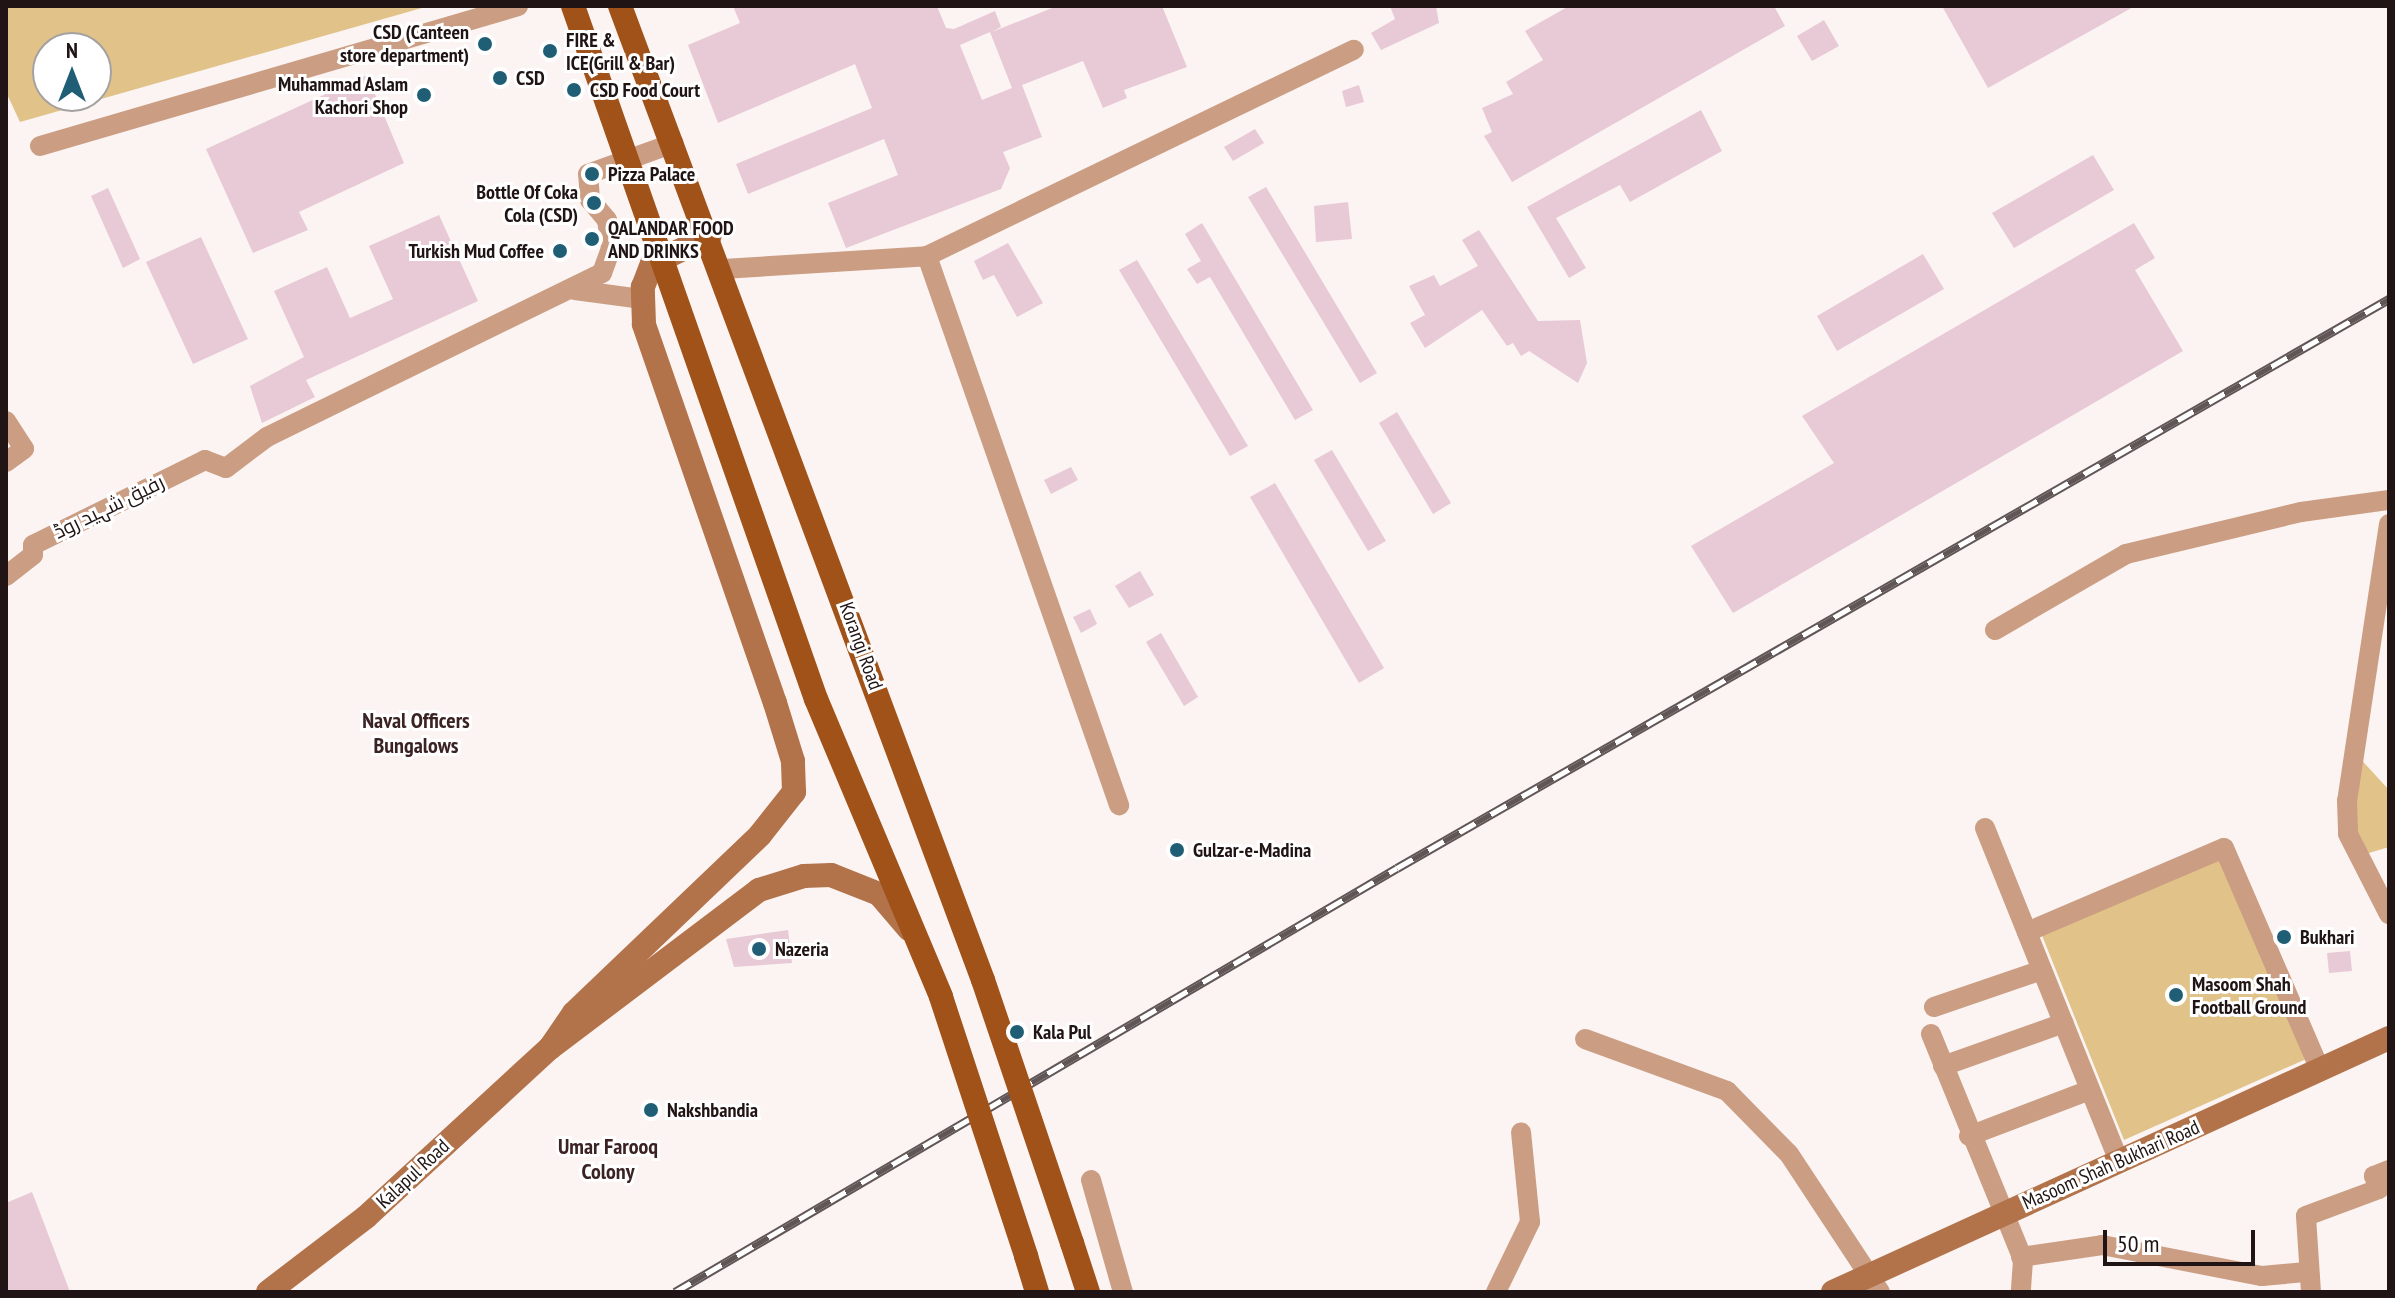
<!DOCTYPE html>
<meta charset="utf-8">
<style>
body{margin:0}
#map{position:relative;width:2395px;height:1298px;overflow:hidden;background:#fbf4f3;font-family:"PT Sans Narrow",Cairo,sans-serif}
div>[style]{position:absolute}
.green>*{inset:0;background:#e1c38a}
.building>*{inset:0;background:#e8c9d6}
.street>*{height:20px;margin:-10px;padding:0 10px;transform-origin:10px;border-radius:10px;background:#cb9e84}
.secondary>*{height:24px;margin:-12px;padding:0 12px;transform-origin:12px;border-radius:12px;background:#b3734a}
.primary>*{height:24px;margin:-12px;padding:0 12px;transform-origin:12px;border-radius:12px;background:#a05218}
.rail>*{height:9px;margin-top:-4.5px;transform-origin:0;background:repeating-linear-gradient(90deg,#fff 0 18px,#615656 0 36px);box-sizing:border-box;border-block:2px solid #615656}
.primary-bridge>*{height:24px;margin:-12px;padding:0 12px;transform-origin:12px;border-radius:12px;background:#a05218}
.dots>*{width:22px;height:22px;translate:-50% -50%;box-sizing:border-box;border:4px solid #fff;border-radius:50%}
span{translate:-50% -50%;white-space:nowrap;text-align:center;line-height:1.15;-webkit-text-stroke:6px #fff;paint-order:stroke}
.poi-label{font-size:20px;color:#201414;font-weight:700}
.right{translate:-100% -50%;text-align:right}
.left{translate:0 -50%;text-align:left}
.street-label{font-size:20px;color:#201414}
.neighbourhood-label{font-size:22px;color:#3c2323;font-weight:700}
.frame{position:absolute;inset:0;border:8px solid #201414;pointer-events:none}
.north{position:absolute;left:32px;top:32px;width:80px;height:80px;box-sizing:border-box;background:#fff;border:2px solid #a6a1a1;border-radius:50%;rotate:0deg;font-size:22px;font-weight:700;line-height:32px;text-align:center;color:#201414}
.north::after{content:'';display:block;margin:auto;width:28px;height:36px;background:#205e75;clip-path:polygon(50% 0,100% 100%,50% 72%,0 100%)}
.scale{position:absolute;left:2103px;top:1230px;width:152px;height:36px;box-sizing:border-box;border:4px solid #201414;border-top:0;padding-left:10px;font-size:24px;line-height:28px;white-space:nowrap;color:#201414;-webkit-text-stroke:6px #fff;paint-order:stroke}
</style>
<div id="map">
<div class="green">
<i style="clip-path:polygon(evenodd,6px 6px,429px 6px,20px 122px,6px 92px,6px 6px,48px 48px,96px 48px,96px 96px,48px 96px,48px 48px)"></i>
<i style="clip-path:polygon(2356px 754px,2389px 790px,2389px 847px,2359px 856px,2347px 801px)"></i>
<i style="clip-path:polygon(2225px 852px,2313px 1056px,2124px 1140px,2041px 933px)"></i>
</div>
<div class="building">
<i style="clip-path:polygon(evenodd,733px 6px,937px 6px,946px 28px,954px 29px,995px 11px,1001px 27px,992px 32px,1057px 6px,1162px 6px,1187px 67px,1124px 90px,1127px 98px,1103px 108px,1083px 61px,1022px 85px,1042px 137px,1003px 152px,1010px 168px,1001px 189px,846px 248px,828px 203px,898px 175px,884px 139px,748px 194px,736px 164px,872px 108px,855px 64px,718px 123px,688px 45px,740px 23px,733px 6px,990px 32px,1012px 88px,982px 100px,960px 45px,990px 32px)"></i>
<i style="clip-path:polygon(1390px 6px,1436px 6px,1439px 23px,1381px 50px,1371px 33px,1395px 19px)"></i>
<i style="clip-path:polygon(1569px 6px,1774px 6px,1785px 26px,1512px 182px,1484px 136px,1492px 132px,1482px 108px,1513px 94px,1506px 82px,1543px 60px,1525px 31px)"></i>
<i style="clip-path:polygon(1942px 6px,2135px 6px,1988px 88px)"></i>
<i style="clip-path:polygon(1824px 20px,1839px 46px,1812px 61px,1797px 36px)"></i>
<i style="clip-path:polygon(367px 75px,404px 163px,299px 212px,308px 230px,253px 253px,206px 149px)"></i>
<i style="clip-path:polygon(1359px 85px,1364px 102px,1346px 107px,1342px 91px)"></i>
<i style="clip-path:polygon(1701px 110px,1722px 151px,1630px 202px,1620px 185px,1556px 218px,1586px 268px,1569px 278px,1527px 207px)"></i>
<i style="clip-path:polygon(1255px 129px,1264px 143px,1233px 161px,1224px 147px)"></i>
<i style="clip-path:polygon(2093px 155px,2114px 190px,2014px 248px,1992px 213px)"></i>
<i style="clip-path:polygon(1266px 187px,1377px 373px,1360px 383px,1248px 197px)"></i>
<i style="clip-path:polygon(108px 188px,140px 259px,123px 268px,91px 196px)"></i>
<i style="clip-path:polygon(1348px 202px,1352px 239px,1316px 242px,1314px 206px)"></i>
<i style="clip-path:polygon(439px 215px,478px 301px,306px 380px,315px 397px,262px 423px,250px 386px,304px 357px,274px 291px,327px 267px,350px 318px,393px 299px,369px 246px)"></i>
<i style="clip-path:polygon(1202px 223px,1313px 410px,1295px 420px,1210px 277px,1197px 284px,1187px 269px,1201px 261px,1185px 234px)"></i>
<i style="clip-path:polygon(2134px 223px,2155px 258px,2135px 270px,2183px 351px,1733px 613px,1691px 546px,1834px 463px,1802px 416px)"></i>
<i style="clip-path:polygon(1479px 230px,1538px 321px,1580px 320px,1587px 363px,1578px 383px,1529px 351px,1521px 356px,1513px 343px,1507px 346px,1482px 310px,1425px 348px,1410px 323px,1425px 315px,1409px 286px,1434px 275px,1440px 286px,1478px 266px,1462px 240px)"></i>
<i style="clip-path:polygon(201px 237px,248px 339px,193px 364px,146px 262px)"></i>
<i style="clip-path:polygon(1008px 243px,1043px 303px,1017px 317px,994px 275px,983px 280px,974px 261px)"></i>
<i style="clip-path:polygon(1923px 254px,1944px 289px,1837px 351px,1817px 316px)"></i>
<i style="clip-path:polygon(1137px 260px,1248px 446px,1230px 456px,1119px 270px)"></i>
<i style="clip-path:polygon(1397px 412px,1451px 503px,1433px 514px,1379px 423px)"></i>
<i style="clip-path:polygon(1332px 450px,1386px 541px,1368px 551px,1314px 460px)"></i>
<i style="clip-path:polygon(1071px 467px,1078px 480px,1051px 494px,1044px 480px)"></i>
<i style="clip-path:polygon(1275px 483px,1384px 668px,1359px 683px,1250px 497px)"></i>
<i style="clip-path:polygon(1140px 571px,1154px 595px,1129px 608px,1115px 586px)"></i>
<i style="clip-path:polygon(1090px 609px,1097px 624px,1081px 633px,1073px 617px)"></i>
<i style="clip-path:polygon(1161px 633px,1198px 697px,1184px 706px,1146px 642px)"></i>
<i style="clip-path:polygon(788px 930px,792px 963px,734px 967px,726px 939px)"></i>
<i style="clip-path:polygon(2350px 951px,2352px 971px,2329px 973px,2327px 953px)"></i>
<i style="clip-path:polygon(32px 1192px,39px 1210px,70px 1292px,6px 1292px,6px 1203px)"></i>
</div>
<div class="street">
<i style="left:40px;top:146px;width:498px;rotate:-16.3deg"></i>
<i style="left:927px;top:256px;width:582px;rotate:70.72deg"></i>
<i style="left:723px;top:269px;width:204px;rotate:-3.6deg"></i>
<i style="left:927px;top:256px;width:474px;rotate:-25.8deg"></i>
<i style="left:575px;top:290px;width:68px;rotate:7.7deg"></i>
<i style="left:6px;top:421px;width:33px;rotate:57deg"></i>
<i style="left:24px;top:449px;width:22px;rotate:144deg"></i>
<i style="left:2389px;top:524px;width:280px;rotate:98.6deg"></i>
<i style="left:2347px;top:801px;width:33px;rotate:88deg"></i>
<i style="left:2348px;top:834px;width:90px;rotate:62.9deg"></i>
<i style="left:6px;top:576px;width:34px;rotate:-38deg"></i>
<i style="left:33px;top:555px;width:10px;rotate:-90deg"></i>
<i style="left:33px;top:545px;width:192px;rotate:-26.3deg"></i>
<i style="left:205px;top:460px;width:22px;rotate:21deg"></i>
<i style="left:226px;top:468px;width:51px;rotate:-37.1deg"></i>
<i style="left:267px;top:437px;width:373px;rotate:-26.1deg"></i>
<i style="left:602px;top:273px;width:27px;rotate:-70deg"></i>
<i style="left:611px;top:248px;width:28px;rotate:-98deg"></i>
<i style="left:607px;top:220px;width:26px;rotate:-130deg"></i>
<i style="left:590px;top:200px;width:26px;rotate:-94deg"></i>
<i style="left:588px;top:174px;width:91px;rotate:-19.8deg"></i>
<i style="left:1995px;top:630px;width:151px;rotate:-30.1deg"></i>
<i style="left:2126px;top:554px;width:180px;rotate:-13.5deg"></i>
<i style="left:2301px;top:512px;width:89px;rotate:-7.8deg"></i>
<i style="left:1985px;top:828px;width:359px;rotate:68.1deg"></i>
<i style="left:2027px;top:932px;width:214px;rotate:-23.1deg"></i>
<i style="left:2224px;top:848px;width:242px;rotate:66.6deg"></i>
<i style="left:1934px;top:1007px;width:114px;rotate:-18.9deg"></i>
<i style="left:1931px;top:1034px;width:244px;rotate:67.8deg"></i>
<i style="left:2023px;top:1260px;width:32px;rotate:94deg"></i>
<i style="left:1585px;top:1039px;width:151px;rotate:20.1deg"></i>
<i style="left:1727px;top:1091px;width:88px;rotate:45.5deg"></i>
<i style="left:1789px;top:1154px;width:165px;rotate:56.6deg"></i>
<i style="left:1943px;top:1066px;width:128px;rotate:-19.6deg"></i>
<i style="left:1969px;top:1136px;width:129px;rotate:-20.8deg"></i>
<i style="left:1091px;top:1180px;width:116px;rotate:74.1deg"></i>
<i style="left:2021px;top:1257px;width:82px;rotate:-8.4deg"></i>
<i style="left:2102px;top:1245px;width:163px;rotate:11deg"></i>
<i style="left:2262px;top:1276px;width:44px;rotate:-5.2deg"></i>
<i style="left:1496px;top:1292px;width:78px;rotate:-64.1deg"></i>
<i style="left:1530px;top:1222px;width:90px;rotate:-95.7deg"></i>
<i style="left:2311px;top:1292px;width:76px;rotate:-93.8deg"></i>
<i style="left:2306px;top:1216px;width:78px;rotate:-20.3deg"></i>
<i style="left:2379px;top:1189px;width:14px;rotate:-111deg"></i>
<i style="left:2374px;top:1176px;width:16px;rotate:-22deg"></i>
</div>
<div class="secondary">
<i style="left:550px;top:1048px;width:42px;rotate:-55.6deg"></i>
<i style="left:574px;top:1013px;width:257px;rotate:-43.7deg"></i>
<i style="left:760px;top:835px;width:55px;rotate:-51.7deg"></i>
<i style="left:794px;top:792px;width:31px;rotate:-92deg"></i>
<i style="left:793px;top:761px;width:61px;rotate:-107.2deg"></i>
<i style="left:775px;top:703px;width:401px;rotate:-109.1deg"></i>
<i style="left:644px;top:324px;width:37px;rotate:-92deg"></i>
<i style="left:643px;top:287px;width:25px;rotate:-69deg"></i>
<i style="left:652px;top:264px;width:64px;rotate:-25.8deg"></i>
<i style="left:268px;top:1292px;width:123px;rotate:-37.4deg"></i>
<i style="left:366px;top:1217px;width:250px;rotate:-42.6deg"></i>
<i style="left:550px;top:1048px;width:262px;rotate:-37.1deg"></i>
<i style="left:759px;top:890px;width:47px;rotate:-17.3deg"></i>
<i style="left:804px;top:876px;width:27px;rotate:-2deg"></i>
<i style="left:831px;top:875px;width:52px;rotate:21.6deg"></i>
<i style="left:879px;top:894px;width:46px;rotate:49.4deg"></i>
<i style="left:1833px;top:1292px;width:611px;rotate:-24.55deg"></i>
</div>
<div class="primary">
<i style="left:573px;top:6px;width:734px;rotate:70.68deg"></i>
<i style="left:816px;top:699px;width:323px;rotate:67.2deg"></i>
<i style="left:620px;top:6px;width:1039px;rotate:69.56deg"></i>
<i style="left:1072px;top:1243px;width:52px;rotate:71.9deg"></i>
<i style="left:1026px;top:1256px;width:38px;rotate:73deg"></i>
</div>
<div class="rail">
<i style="left:675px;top:1292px;width:837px;rotate:-30.42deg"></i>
<i style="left:1397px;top:868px;width:1144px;rotate:-29.84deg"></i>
</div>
<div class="primary-bridge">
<i style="left:983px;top:980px;width:278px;rotate:71.3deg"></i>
<i style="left:941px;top:997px;width:273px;rotate:71.8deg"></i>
</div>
<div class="dots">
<i style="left:485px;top:44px;background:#205e75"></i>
<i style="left:550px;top:51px;background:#205e75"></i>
<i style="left:500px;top:78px;background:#205e75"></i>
<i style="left:574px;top:90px;background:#205e75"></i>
<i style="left:424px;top:95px;background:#205e75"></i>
<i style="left:592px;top:174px;background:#205e75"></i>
<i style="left:594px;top:203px;background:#205e75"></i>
<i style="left:592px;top:239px;background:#205e75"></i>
<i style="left:560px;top:251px;background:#205e75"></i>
<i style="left:1177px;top:850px;background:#205e75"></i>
<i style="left:2284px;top:937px;background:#205e75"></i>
<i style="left:759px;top:949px;background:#205e75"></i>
<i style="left:2176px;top:995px;background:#205e75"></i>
<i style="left:1017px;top:1032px;background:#205e75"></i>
<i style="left:651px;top:1110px;background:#205e75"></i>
</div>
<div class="poi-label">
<span class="right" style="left:469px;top:44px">CSD (Canteen<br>store department)</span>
<span class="left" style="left:566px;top:52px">FIRE &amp;<br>ICE(Grill &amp; Bar)</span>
<span class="left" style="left:516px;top:78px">CSD</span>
<span class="right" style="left:408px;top:96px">Muhammad Aslam<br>Kachori Shop</span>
<span class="left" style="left:590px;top:90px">CSD Food Court</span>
<span class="left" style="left:608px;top:174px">Pizza Palace</span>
<span class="right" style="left:578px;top:204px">Bottle Of Coka<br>Cola (CSD)</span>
<span class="left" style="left:608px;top:240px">QALANDAR FOOD<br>AND DRINKS</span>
<span class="right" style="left:544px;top:251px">Turkish Mud Coffee</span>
<span class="left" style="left:1193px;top:850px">Gulzar-e-Madina</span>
<span class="left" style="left:2300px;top:937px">Bukhari</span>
<span class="left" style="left:775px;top:949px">Nazeria</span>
<span class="left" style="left:2192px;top:996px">Masoom Shah<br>Football Ground</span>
<span class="left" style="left:1033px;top:1032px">Kala Pul</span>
<span class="left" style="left:667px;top:1110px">Nakshbandia</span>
</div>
<div class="street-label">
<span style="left:109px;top:507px;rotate:-26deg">رفیق شہید روڈ</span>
<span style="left:861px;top:646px;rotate:70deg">Korangi Road</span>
<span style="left:2111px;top:1165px;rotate:-24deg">Masoom Shah Bukhari Road</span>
<span style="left:413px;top:1174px;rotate:-43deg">Kalapul Road</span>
</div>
<div class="neighbourhood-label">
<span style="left:416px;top:733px">Naval Officers<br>Bungalows</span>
<span style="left:608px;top:1159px">Umar Farooq<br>Colony</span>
</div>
<div class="frame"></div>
<div class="north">N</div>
<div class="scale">50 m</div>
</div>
